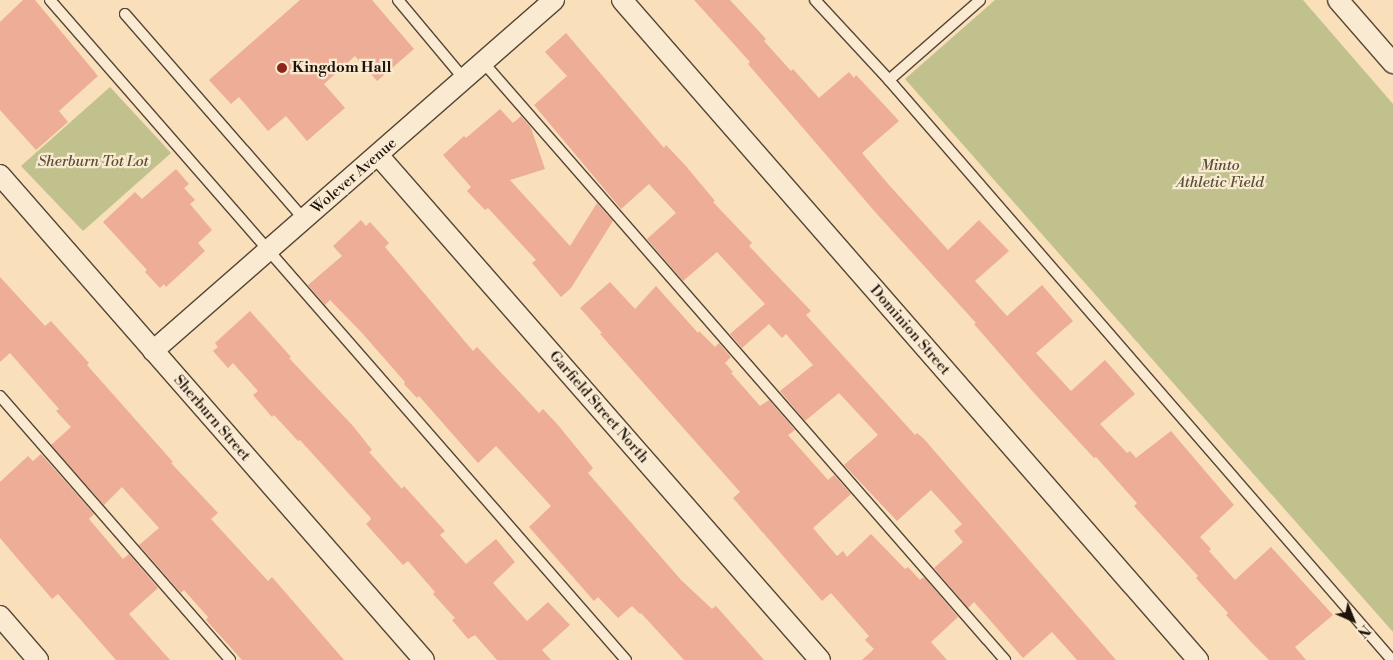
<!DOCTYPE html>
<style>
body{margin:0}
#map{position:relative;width:1393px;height:660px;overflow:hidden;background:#f9dfba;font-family:"Libre Bodoni",serif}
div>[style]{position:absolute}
.green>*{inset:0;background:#c0c18d}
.building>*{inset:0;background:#edad96}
.roads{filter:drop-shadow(1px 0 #554737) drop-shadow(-1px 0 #554737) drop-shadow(0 1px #554737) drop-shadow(0 -1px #554737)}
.lane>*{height:10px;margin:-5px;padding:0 5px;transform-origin:5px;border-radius:5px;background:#fbead2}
.street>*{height:20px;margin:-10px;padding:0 10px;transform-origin:10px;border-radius:10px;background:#fbead2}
.dots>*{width:14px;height:14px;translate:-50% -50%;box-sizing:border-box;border:2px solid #fbead2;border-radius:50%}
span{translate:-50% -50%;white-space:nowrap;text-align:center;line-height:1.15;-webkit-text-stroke:4.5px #fbead2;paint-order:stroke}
.poi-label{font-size:15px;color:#1e140b;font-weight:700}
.left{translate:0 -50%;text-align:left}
.park-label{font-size:15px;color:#575138;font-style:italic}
.street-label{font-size:15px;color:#1e140b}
.north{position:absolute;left:1328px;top:595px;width:50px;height:50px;-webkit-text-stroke:4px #fbead2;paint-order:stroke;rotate:136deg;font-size:14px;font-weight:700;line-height:20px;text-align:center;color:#1e140b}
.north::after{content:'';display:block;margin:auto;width:18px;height:22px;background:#1e140b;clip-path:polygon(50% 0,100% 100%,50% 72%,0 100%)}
</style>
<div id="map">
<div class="green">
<i style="clip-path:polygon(995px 0,1303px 0,1393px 104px,1393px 632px,905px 79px)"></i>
<i style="clip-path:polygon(110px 87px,171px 153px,83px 231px,21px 166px)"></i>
</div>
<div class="building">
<i style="clip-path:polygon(23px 0,35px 0,98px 76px,59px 111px,68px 122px,36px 150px,0 110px,0 22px)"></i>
<i style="clip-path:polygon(300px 0,372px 0,414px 49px,377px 81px,355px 56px,324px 84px,345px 108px,307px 141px,286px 116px,268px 131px,239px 97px,231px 104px,209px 80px)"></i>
<i style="clip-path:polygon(694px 0,730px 0,766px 39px,764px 41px,791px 71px,793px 69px,819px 98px,849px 72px,854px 78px,856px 75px,888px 109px,899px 121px,862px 153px,889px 185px,948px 250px,979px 220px,1009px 251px,975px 281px,1007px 316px,1042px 285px,1073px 321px,1036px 353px,1071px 391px,1105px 360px,1135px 394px,1100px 424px,1127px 453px,1130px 451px,1136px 458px,1171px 431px,1234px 505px,1200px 537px,1211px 549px,1209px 551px,1235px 580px,1271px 547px,1333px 615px,1295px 647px,1306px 660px,1269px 660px,1252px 643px,1226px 615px,1228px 613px,1196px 578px,1198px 576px,1134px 506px,1137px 503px,1096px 457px,1094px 458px,1034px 393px,974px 324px,976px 323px,876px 213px,748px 64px,750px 62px)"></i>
<i style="clip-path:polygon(566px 33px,664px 148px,666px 145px,685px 165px,715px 201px,713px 202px,752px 243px,749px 246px,811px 311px,806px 315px,915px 435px,917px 433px,924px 439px,1116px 660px,1077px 660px,1052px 632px,1023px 658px,974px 602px,968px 608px,934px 568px,963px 542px,954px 531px,962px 524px,931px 490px,897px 521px,844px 465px,878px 435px,839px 393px,805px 421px,780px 391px,813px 365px,786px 334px,782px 338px,769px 324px,742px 348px,730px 334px,765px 304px,717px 252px,683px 281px,647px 239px,676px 213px,649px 184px,621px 209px,534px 105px,567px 76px,545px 52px)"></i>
<i style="clip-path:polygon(500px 109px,513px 123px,521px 116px,531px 128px,545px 169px,510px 180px,570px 246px,597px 203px,613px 221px,571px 288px,561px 297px,532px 263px,536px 260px,488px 208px,485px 210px,467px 191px,471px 187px,443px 155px,464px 136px,466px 138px)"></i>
<i style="clip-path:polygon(176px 169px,189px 184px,184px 188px,195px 200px,190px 204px,212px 230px,198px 243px,205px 251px,166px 287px,164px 284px,160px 288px,145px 272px,147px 270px,103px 222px,135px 192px,142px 199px)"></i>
<i style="clip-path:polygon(361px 220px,366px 226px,370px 222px,389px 243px,385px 247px,473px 351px,477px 347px,539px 413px,543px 409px,558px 425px,593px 468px,588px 473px,681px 580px,712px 609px,716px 606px,764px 660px,684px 660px,641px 613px,640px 614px,632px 606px,618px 618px,598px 597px,594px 601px,529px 527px,551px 506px,496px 446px,478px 463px,419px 396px,417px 398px,404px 384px,405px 382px,362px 333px,330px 300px,325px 305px,308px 285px,342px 256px,333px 246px)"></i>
<i style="clip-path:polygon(0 277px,45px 326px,51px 321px,89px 363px,87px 365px,173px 462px,171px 463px,218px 513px,211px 519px,268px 581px,272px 577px,344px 660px,242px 660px,206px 620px,208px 617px,184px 590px,181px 593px,139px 545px,159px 528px,122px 487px,104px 505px,51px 445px,71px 427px,56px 411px,59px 409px,10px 353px,0 362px)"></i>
<i style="clip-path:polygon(610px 282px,635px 309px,656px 286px,698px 333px,699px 331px,715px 347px,719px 343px,731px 357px,725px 363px,733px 372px,731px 373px,760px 406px,769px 400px,795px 430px,788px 435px,828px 480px,834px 475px,851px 494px,813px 528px,837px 556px,843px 551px,847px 557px,871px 534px,905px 569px,908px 567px,920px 580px,924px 577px,958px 617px,931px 642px,947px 660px,862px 660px,874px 649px,865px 640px,869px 636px,831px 593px,822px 601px,733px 498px,740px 492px,600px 334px,602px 333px,580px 308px)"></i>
<i style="clip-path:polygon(250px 311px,291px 357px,289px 358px,353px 426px,372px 450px,369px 452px,402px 489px,404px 486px,445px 531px,440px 535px,466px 564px,496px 539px,515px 562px,493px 583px,527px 621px,548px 602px,570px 625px,542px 650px,551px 660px,497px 660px,475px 635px,468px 639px,452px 620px,455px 618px,433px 594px,435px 592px,408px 561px,403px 565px,366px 524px,371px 519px,370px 517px,300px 440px,298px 441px,274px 415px,272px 417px,253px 395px,258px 391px,233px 363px,228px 368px,213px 351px,218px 347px,215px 343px)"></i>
<i style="clip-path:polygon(41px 454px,94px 514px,89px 519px,123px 559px,129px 554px,158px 588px,129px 614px,170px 660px,116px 660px,58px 594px,52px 599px,0 538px,0 482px,28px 456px,33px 461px)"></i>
</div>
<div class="roads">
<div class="lane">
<i style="left:50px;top:0;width:876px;rotate:48.89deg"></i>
<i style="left:398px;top:0;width:103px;rotate:50.1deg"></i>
<i style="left:815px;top:0;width:109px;rotate:47.2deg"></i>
<i style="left:889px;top:80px;width:768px;rotate:49.07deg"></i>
<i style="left:125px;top:14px;width:272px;rotate:48.9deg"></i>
<i style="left:483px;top:62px;width:794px;rotate:48.88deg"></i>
<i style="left:889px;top:80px;width:121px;rotate:-41.3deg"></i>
<i style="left:0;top:396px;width:350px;rotate:48.9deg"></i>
</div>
<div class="street">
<i style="left:622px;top:0;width:876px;rotate:48.89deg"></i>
<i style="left:1338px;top:0;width:84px;rotate:48.9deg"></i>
<i style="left:378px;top:155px;width:671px;rotate:48.81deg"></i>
<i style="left:0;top:175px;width:644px;rotate:48.84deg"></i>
<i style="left:153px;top:351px;width:533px;rotate:-41.2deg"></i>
<i style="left:0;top:616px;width:58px;rotate:49.2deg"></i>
</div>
</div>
<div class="dots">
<i style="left:282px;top:68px;background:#8f2418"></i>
</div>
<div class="poi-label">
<span class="left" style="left:292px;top:68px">Kingdom Hall</span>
</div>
<div class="park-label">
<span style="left:93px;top:162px">Sherburn Tot Lot</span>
<span style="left:1220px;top:174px">Minto<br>Athletic Field</span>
</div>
<div class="street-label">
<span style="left:354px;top:176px;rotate:-41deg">Wolever Avenue</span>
<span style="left:910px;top:330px;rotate:49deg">Dominion Street</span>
<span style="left:599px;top:407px;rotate:49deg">Garfield Street North</span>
<span style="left:212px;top:418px;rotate:49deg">Sherburn Street</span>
</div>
<div class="north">N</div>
</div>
